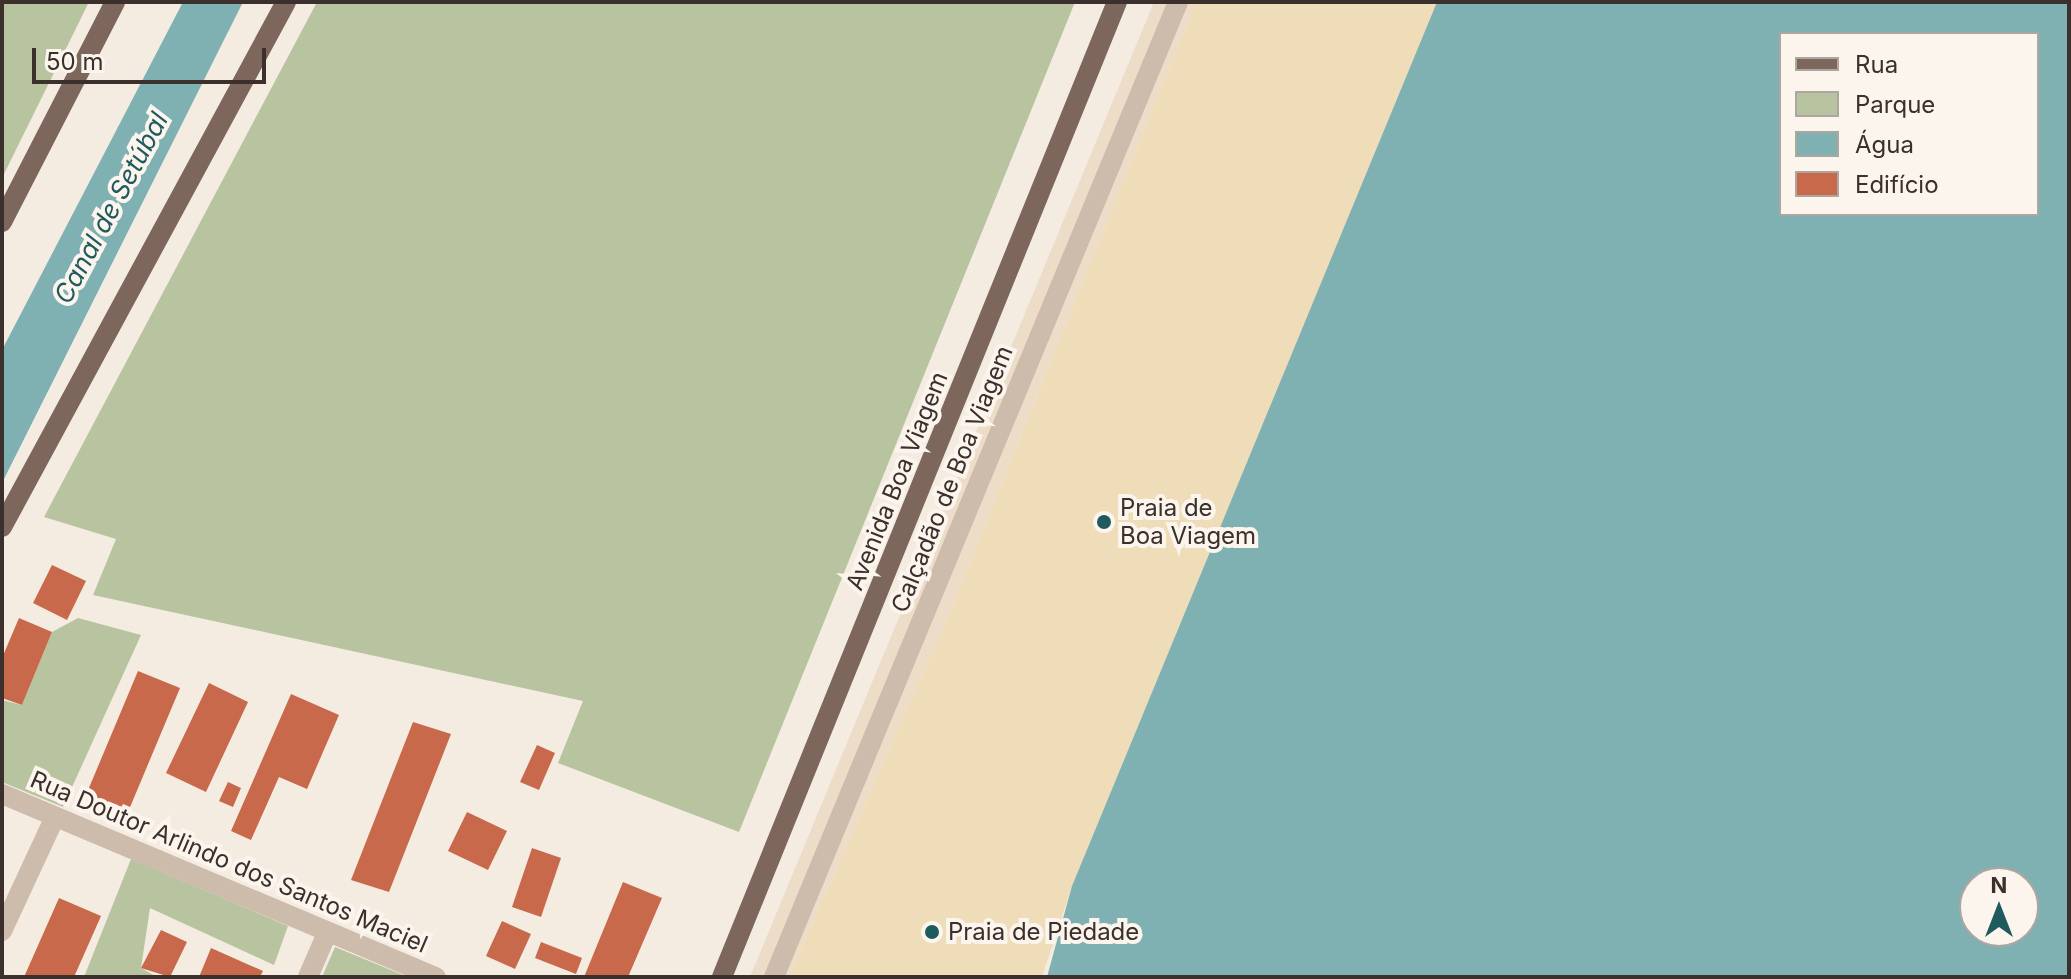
<!DOCTYPE html>
<meta charset="utf-8">
<style>
body{margin:0}
#map{position:relative;width:2071px;height:979px;overflow:hidden;background:#f4ebe1;font-family:Inter,sans-serif}
div>[style]{position:absolute}
.green>*{inset:0;background:#b8c4a0}
.sand>*{inset:0;background:#efdcb8}
.plaza>*{inset:0;background:#ecdcc8}
.water>*{inset:0;background:#7fb0b2}
.building>*{inset:0;background:#c8694b}
.minor>*{height:20px;margin:-10px;padding:0 10px;transform-origin:10px;border-radius:10px;background:#cdbbac}
.major>*{height:20px;margin:-10px;padding:0 10px;transform-origin:10px;border-radius:10px;background:#7d675c}
.dots>*{width:22px;height:22px;translate:-50% -50%;box-sizing:border-box;border:4px solid #fbf5ee;border-radius:50%}
span{translate:-50% -50%;white-space:nowrap;text-align:center;line-height:1.15;-webkit-text-stroke:8px #fbf5ee;paint-order:stroke}
.street-label{font-size:24px;color:#3b302b}
.poi-label{font-size:24px;color:#3b302b}
.left{translate:0 -50%;text-align:left}
.water-label{font-size:26px;color:#1f5a5e;font-style:italic}
.frame{position:absolute;inset:0;border:4px solid #3b302b;pointer-events:none}
.legend{position:absolute;left:1779px;top:32px;width:260px;height:184px;box-sizing:border-box;background:#fbf5ee;border:2px solid #aea6a0;margin:0;padding:10px 14px;list-style:none;font-size:24px;color:#3b302b}
.legend li{display:flex;align-items:center;gap:16px;height:40px}
.legend b{width:40px;border:2px solid #aea6a0}
.north{position:absolute;left:1959px;top:867px;width:80px;height:80px;box-sizing:border-box;background:#fbf5ee;border:2px solid #aea6a0;border-radius:50%;rotate:0deg;font-size:22px;font-weight:700;line-height:32px;text-align:center;color:#3b302b}
.north::after{content:'';display:block;margin:auto;width:28px;height:36px;background:#1f5a5e;clip-path:polygon(50% 0,100% 100%,50% 72%,0 100%)}
.scale{position:absolute;left:32px;top:48px;width:234px;height:36px;box-sizing:border-box;border:4px solid #3b302b;border-top:0;padding-left:10px;font-size:24px;line-height:28px;white-space:nowrap;color:#3b302b;-webkit-text-stroke:6px #fbf5ee;paint-order:stroke}
</style>
<div id="map">
<div class="green">
<i style="clip-path:polygon(2px 2px,89px 2px,2px 178px)"></i>
<i style="clip-path:polygon(317px 2px,1075px 2px,739px 832px,558px 763px,583px 701px,93px 595px,116px 539px,44px 517px)"></i>
<i style="clip-path:polygon(78px 618px,141px 635px,63px 807px,2px 782px,2px 700px,22px 705px,52px 632px)"></i>
<i style="clip-path:polygon(131px 859px,288px 926px,274px 965px,150px 908px,141px 968px,157px 977px,84px 977px)"></i>
<i style="clip-path:polygon(335px 947px,408px 977px,322px 977px)"></i>
</div>
<div class="sand">
<i style="clip-path:polygon(1196px 2px,1437px 2px,1072px 886px,1042px 977px,789px 977px,951px 609px)"></i>
</div>
<div class="plaza">
<i style="clip-path:polygon(1154px 2px,1196px 2px,951px 609px,789px 977px,750px 977px)"></i>
</div>
<div class="water">
<i style="clip-path:polygon(183px 2px,243px 2px,2px 483px,2px 350px)"></i>
<i style="clip-path:polygon(evenodd,1437px 2px,2069px 2px,2069px 977px,1047px 977px,1072px 886px,1437px 2px,1781px 34px,2037px 34px,2037px 214px,1781px 214px,1781px 34px,1437px 2px,1975px 883px,2023px 883px,2023px 931px,1975px 931px,1975px 883px)"></i>
</div>
<div class="building">
<i style="clip-path:polygon(52px 565px,86px 581px,67px 620px,33px 603px)"></i>
<i style="clip-path:polygon(19px 618px,52px 632px,22px 705px,2px 698px,2px 658px)"></i>
<i style="clip-path:polygon(138px 671px,180px 688px,128px 812px,86px 795px)"></i>
<i style="clip-path:polygon(209px 683px,248px 702px,206px 792px,166px 773px)"></i>
<i style="clip-path:polygon(291px 694px,339px 715px,307px 789px,279px 777px,251px 840px,231px 831px)"></i>
<i style="clip-path:polygon(413px 722px,451px 734px,389px 892px,351px 880px)"></i>
<i style="clip-path:polygon(537px 745px,555px 753px,539px 790px,520px 782px)"></i>
<i style="clip-path:polygon(228px 782px,241px 788px,233px 807px,219px 801px)"></i>
<i style="clip-path:polygon(467px 812px,507px 831px,488px 870px,448px 851px)"></i>
<i style="clip-path:polygon(532px 848px,561px 858px,541px 917px,512px 907px)"></i>
<i style="clip-path:polygon(623px 882px,662px 898px,628px 977px,584px 977px)"></i>
<i style="clip-path:polygon(59px 898px,101px 916px,74px 977px,24px 977px)"></i>
<i style="clip-path:polygon(502px 921px,531px 934px,515px 969px,486px 956px)"></i>
<i style="clip-path:polygon(161px 930px,187px 942px,170px 977px,141px 968px)"></i>
<i style="clip-path:polygon(541px 942px,582px 958px,576px 974px,535px 958px)"></i>
<i style="clip-path:polygon(211px 948px,263px 971px,260px 977px,199px 977px)"></i>
</div>
<div class="minor">
<i style="left:2px;top:794px;width:471px;rotate:22.9deg"></i>
<i style="left:2px;top:931px;width:126px;rotate:-65.1deg"></i>
<i style="left:308px;top:977px;width:48px;rotate:-66.6deg"></i>
<i style="left:774px;top:977px;width:1055px;rotate:-67.49deg"></i>
</div>
<div class="major">
<i style="left:2px;top:222px;width:247px;rotate:-62.8deg"></i>
<i style="left:2px;top:527px;width:597px;rotate:-61.59deg"></i>
<i style="left:722px;top:977px;width:1052px;rotate:-67.95deg"></i>
</div>
<div class="dots">
<i style="left:1104px;top:522px;background:#1f5a5e"></i>
<i style="left:932px;top:932px;background:#1f5a5e"></i>
</div>
<div class="street-label">
<span style="left:952px;top:479px;rotate:-68deg">Calçadão de Boa Viagem</span>
<span style="left:897px;top:481px;rotate:-68deg">Avenida Boa Viagem</span>
<span style="left:229px;top:862px;rotate:23deg">Rua Doutor Arlindo dos Santos Maciel</span>
</div>
<div class="poi-label">
<span class="left" style="left:1120px;top:522px">Praia de<br>Boa Viagem</span>
<span class="left" style="left:948px;top:932px">Praia de Piedade</span>
</div>
<div class="water-label">
<span style="left:111px;top:208px;rotate:-62deg">Canal de Setúbal</span>
</div>
<div class="frame"></div>
<ul class="legend">
<li><b style="height:10px;background:#7d675c"></b>Rua</li>
<li><b style="height:22px;background:#b8c4a0"></b>Parque</li>
<li><b style="height:22px;background:#7fb0b2"></b>Água</li>
<li><b style="height:22px;background:#c8694b"></b>Edifício</li>
</ul>
<div class="north">N</div>
<div class="scale">50 m</div>
</div>
